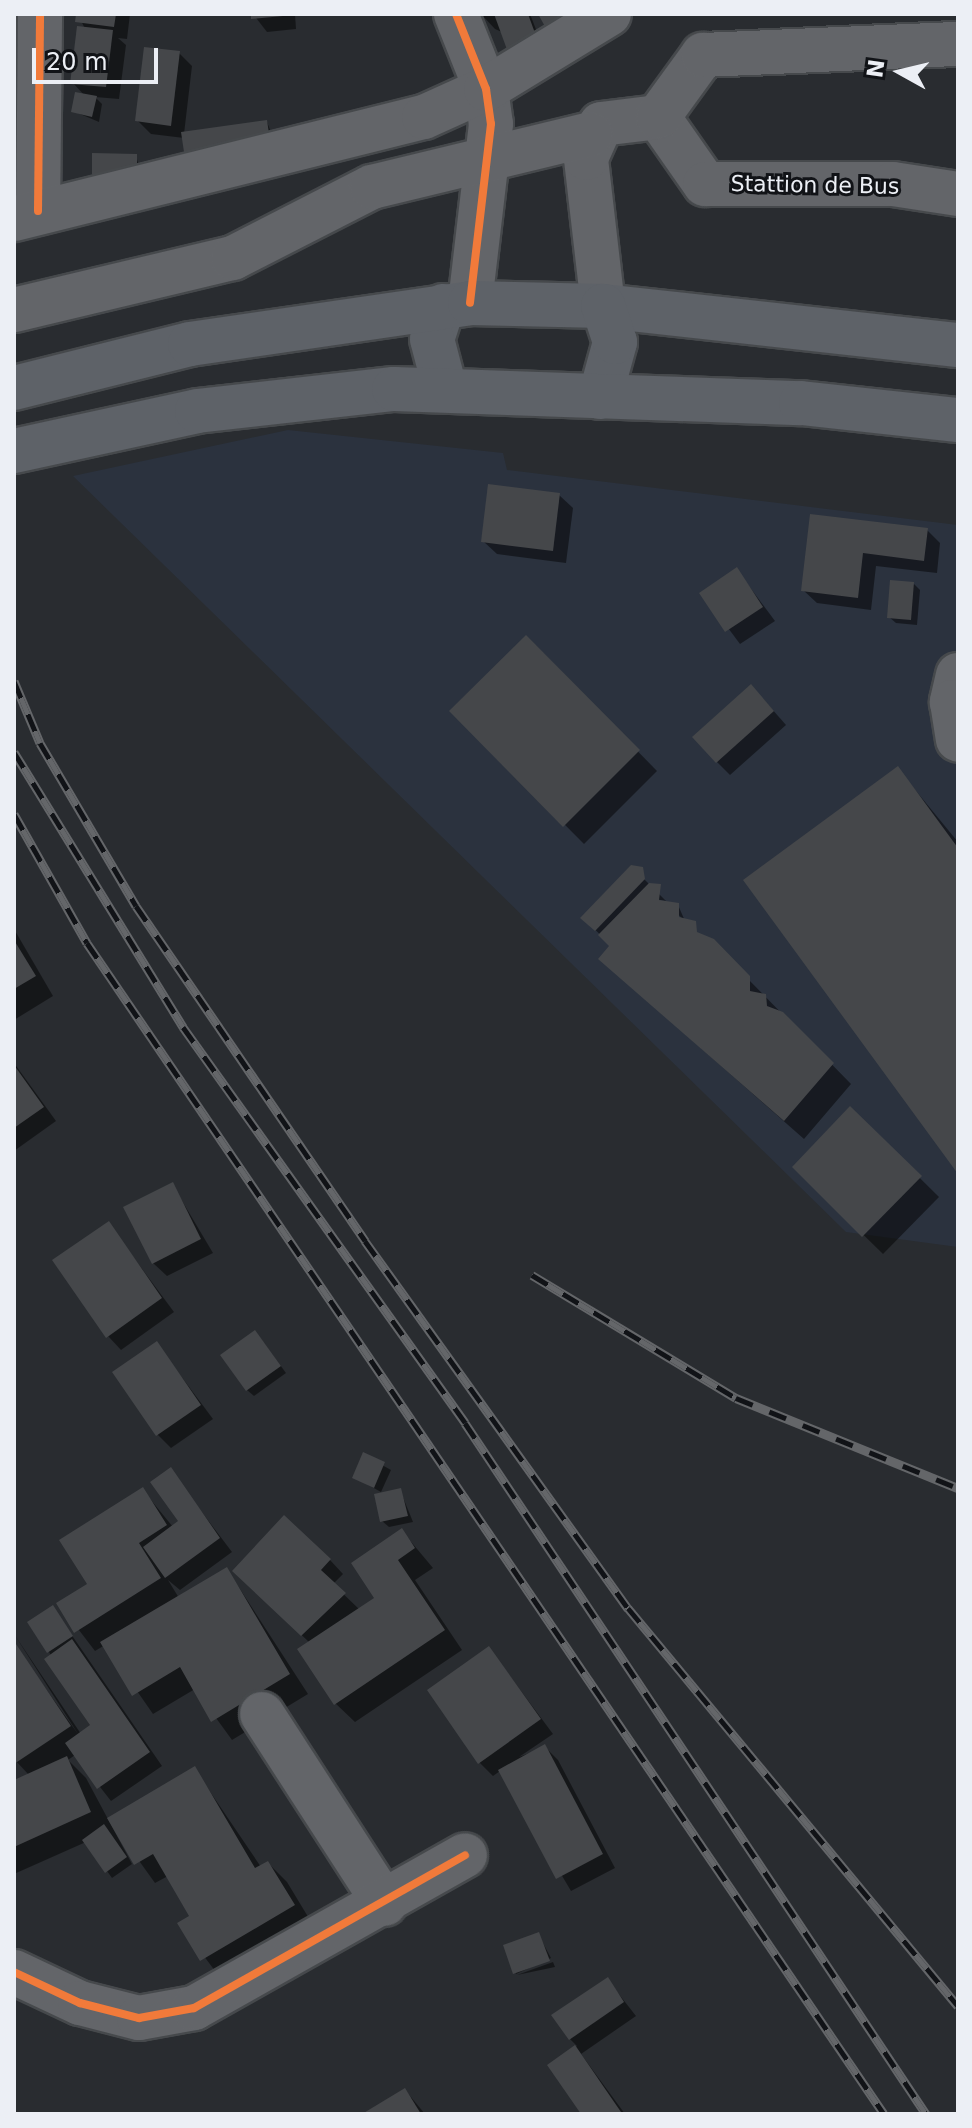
<!DOCTYPE html>
<style>
body{margin:0}
#map{position:relative;width:972px;height:2128px;overflow:hidden;background:#292c30;font-family:"DejaVu Sans",sans-serif}
div>[style]{position:absolute}
.built>*{inset:0;background:#2b323e}
.shadow>*{inset:0;background:#0007}
.building>*{inset:0;background:#45474a}
.roads{filter:drop-shadow(2px 0 #46494c) drop-shadow(-2px 0 #46494c) drop-shadow(0 2px #46494c) drop-shadow(0 -2px #46494c)}
.minor>*{height:44px;margin:-22px;padding:0 22px;transform-origin:22px;border-radius:22px;background:#636569}
.major>*{height:44px;margin:-22px;padding:0 22px;transform-origin:22px;border-radius:22px;background:#5e6268}
.rail>*{height:9px;margin-top:-4.5px;transform-origin:0;background:repeating-linear-gradient(90deg,#111317 0 18px,#646669 0 36px);box-sizing:border-box;border-block:2px solid #646669}
.cycleway>*{height:8px;margin:-4px;padding:0 4px;transform-origin:4px;border-radius:4px;background:#f17a3a}
span{translate:-50% -50%;white-space:nowrap;text-align:center;line-height:1.15;-webkit-text-stroke:6px #111317;paint-order:stroke}
.street-label{font-size:22px;color:#eceff5}
.frame{position:absolute;inset:0;border:16px solid #eceff5;pointer-events:none}
.north{position:absolute;left:860px;top:32px;width:80px;height:80px;-webkit-text-stroke:6px #111317;paint-order:stroke;rotate:278deg;font-size:22px;font-weight:700;line-height:32px;text-align:center;color:#eceff5}
.north::after{content:'';display:block;margin:auto;width:28px;height:36px;background:#eceff5;clip-path:polygon(50% 0,100% 100%,50% 72%,0 100%)}
.scale{position:absolute;left:32px;top:48px;width:126px;height:36px;box-sizing:border-box;border:4px solid #eceff5;border-top:0;padding-left:10px;font-size:24px;line-height:28px;white-space:nowrap;color:#eceff5;-webkit-text-stroke:6px #111317;paint-order:stroke}
</style>
<div id="map">
<div class="built">
<i style="clip-path:polygon(288px 430px,503px 453px,507px 470px,958px 525px,958px 1247px,846px 1232px,73px 476px)"></i>
</div>
<div class="shadow">
<i style="clip-path:polygon(78px 14px,130px 14px,127px 39px,118px 38px,126px 45px,119px 99px,95px 97px,102px 104px,99px 122px,73px 111px,85px 96px,73px 83px,85px 29px)"></i>
<i style="clip-path:polygon(253px 14px,295px 14px,296px 29px,267px 32px)"></i>
<i style="clip-path:polygon(481px 14px,530px 14px,544px 50px,495px 29px)"></i>
<i style="clip-path:polygon(14px 28px,41px 193px,14px 189px)"></i>
<i style="clip-path:polygon(179px 53px,192px 66px,184px 134px,267px 122px,276px 145px,192px 157px,184px 138px,151px 134px,137px 120px)"></i>
<i style="clip-path:polygon(136px 156px,143px 180px,94px 173px)"></i>
<i style="clip-path:polygon(559px 495px,573px 508px,566px 563px,497px 554px,483px 541px)"></i>
<i style="clip-path:polygon(812px 516px,927px 530px,940px 543px,937px 573px,876px 566px,871px 610px,817px 603px,803px 590px)"></i>
<i style="clip-path:polygon(737px 570px,775px 621px,740px 644px,702px 593px)"></i>
<i style="clip-path:polygon(914px 584px,920px 590px,917px 625px,896px 623px,889px 617px)"></i>
<i style="clip-path:polygon(526px 637px,657px 771px,584px 844px,452px 711px)"></i>
<i style="clip-path:polygon(764px 700px,786px 725px,730px 775px,717px 762px)"></i>
<i style="clip-path:polygon(898px 769px,958px 842px,958px 1171px)"></i>
<i style="clip-path:polygon(632px 867px,666px 901px,655px 899px,747px 978px,851px 1084px,804px 1139px,600px 959px,612px 946px,583px 918px)"></i>
<i style="clip-path:polygon(668px 905px,678px 905px,685px 921px)"></i>
<i style="clip-path:polygon(14px 929px,53px 996px,14px 1020px)"></i>
<i style="clip-path:polygon(14px 1063px,56px 1121px,14px 1151px)"></i>
<i style="clip-path:polygon(850px 1109px,939px 1197px,883px 1254px,794px 1167px)"></i>
<i style="clip-path:polygon(172px 1184px,213px 1253px,167px 1276px,153px 1263px)"></i>
<i style="clip-path:polygon(108px 1223px,174px 1312px,121px 1350px,108px 1336px)"></i>
<i style="clip-path:polygon(261px 1339px,286px 1373px,254px 1396px,247px 1390px)"></i>
<i style="clip-path:polygon(157px 1344px,213px 1419px,171px 1448px,158px 1435px)"></i>
<i style="clip-path:polygon(364px 1455px,391px 1470px,381px 1492px,354px 1477px)"></i>
<i style="clip-path:polygon(170px 1470px,232px 1552px,180px 1590px,168px 1580px,179px 1598px,227px 1569px,308px 1694px,232px 1740px,195px 1689px,153px 1714px,105px 1645px,95px 1651px,59px 1604px,90px 1584px,142px 1489px,173px 1527px,181px 1522px)"></i>
<i style="clip-path:polygon(400px 1490px,413px 1522px,389px 1527px,382px 1521px)"></i>
<i style="clip-path:polygon(402px 1531px,433px 1568px,415px 1580px,462px 1650px,355px 1722px,335px 1703px,310px 1643px,248px 1584px,330px 1560px,343px 1574px,333px 1584px,360px 1610px,377px 1599px)"></i>
<i style="clip-path:polygon(53px 1608px,162px 1766px,111px 1801px,75px 1755px,68px 1760px,86px 1778px,132px 1864px,112px 1878px,86px 1842px,14px 1874px,14px 1782px,29px 1775px,14px 1759px,14px 1644px,78px 1734px,14px 1634px,81px 1734px,93px 1726px,49px 1652px)"></i>
<i style="clip-path:polygon(489px 1648px,553px 1734px,519px 1757px,545px 1747px,558px 1760px,615px 1868px,571px 1891px,500px 1771px,493px 1776px,480px 1763px,430px 1690px)"></i>
<i style="clip-path:polygon(194px 1768px,261px 1867px,268px 1863px,287px 1882px,313px 1925px,221px 1979px,180px 1924px,192px 1917px,168px 1876px,155px 1883px,109px 1819px)"></i>
<i style="clip-path:polygon(538px 1934px,551px 1958px,516px 1974px,505px 1946px)"></i>
<i style="clip-path:polygon(553px 1962px,555px 1967px,517px 1975px)"></i>
<i style="clip-path:polygon(607px 1979px,636px 2016px,581px 2054px,625px 2114px,583px 2114px,550px 2066px,577px 2046px,570px 2039px)"></i>
<i style="clip-path:polygon(405px 2090px,425px 2114px,366px 2114px)"></i>
</div>
<div class="building">
<i style="clip-path:polygon(76px 14px,116px 14px,114px 27px,75px 22px)"></i>
<i style="clip-path:polygon(251px 14px,283px 14px,283px 16px,251px 19px)"></i>
<i style="clip-path:polygon(494px 14px,528px 14px,539px 44px,509px 55px)"></i>
<i style="clip-path:polygon(538px 14px,584px 14px,552px 39px)"></i>
<i style="clip-path:polygon(14px 26px,40px 29px,23px 174px,14px 173px)"></i>
<i style="clip-path:polygon(77px 26px,113px 30px,106px 87px,70px 84px)"></i>
<i style="clip-path:polygon(144px 47px,180px 51px,171px 126px,135px 121px)"></i>
<i style="clip-path:polygon(75px 92px,97px 96px,92px 117px,71px 112px)"></i>
<i style="clip-path:polygon(267px 120px,270px 140px,184px 152px,181px 132px)"></i>
<i style="clip-path:polygon(92px 153px,137px 154px,137px 175px,92px 174px)"></i>
<i style="clip-path:polygon(488px 484px,560px 493px,553px 551px,481px 542px)"></i>
<i style="clip-path:polygon(810px 514px,928px 528px,924px 561px,863px 553px,858px 598px,801px 591px)"></i>
<i style="clip-path:polygon(737px 567px,763px 607px,725px 632px,699px 593px)"></i>
<i style="clip-path:polygon(890px 580px,914px 582px,911px 620px,887px 618px)"></i>
<i style="clip-path:polygon(526px 635px,640px 750px,563px 827px,449px 711px)"></i>
<i style="clip-path:polygon(751px 684px,774px 711px,716px 763px,692px 737px)"></i>
<i style="clip-path:polygon(898px 766px,958px 848px,958px 1174px,743px 880px)"></i>
<i style="clip-path:polygon(631px 865px,643px 867px,645px 879px,595px 931px,580px 918px)"></i>
<i style="clip-path:polygon(649px 883px,661px 884px,659px 900px,679px 903px,679px 917px,696px 921px,697px 932px,714px 939px,750px 976px,750px 991px,766px 994px,767px 1006px,783px 1012px,834px 1063px,784px 1121px,598px 959px,609px 946px,598px 935px)"></i>
<i style="clip-path:polygon(14px 940px,36px 976px,14px 989px)"></i>
<i style="clip-path:polygon(14px 1065px,44px 1107px,14px 1128px)"></i>
<i style="clip-path:polygon(850px 1106px,922px 1176px,862px 1237px,792px 1167px)"></i>
<i style="clip-path:polygon(173px 1182px,201px 1239px,152px 1264px,123px 1207px)"></i>
<i style="clip-path:polygon(109px 1221px,162px 1298px,106px 1338px,52px 1260px)"></i>
<i style="clip-path:polygon(255px 1330px,281px 1366px,246px 1391px,220px 1355px)"></i>
<i style="clip-path:polygon(157px 1341px,201px 1405px,156px 1436px,112px 1372px)"></i>
<i style="clip-path:polygon(363px 1452px,385px 1462px,374px 1488px,352px 1478px)"></i>
<i style="clip-path:polygon(171px 1467px,220px 1538px,165px 1578px,143px 1547px,178px 1521px,150px 1482px)"></i>
<i style="clip-path:polygon(143px 1487px,167px 1525px,139px 1543px,161px 1578px,74px 1633px,56px 1603px,87px 1584px,59px 1540px)"></i>
<i style="clip-path:polygon(401px 1488px,408px 1516px,380px 1522px,374px 1494px)"></i>
<i style="clip-path:polygon(284px 1515px,331px 1559px,321px 1570px,346px 1593px,301px 1636px,232px 1571px)"></i>
<i style="clip-path:polygon(402px 1528px,415px 1548px,398px 1560px,445px 1630px,334px 1705px,297px 1649px,374px 1598px,351px 1563px)"></i>
<i style="clip-path:polygon(227px 1567px,290px 1674px,211px 1722px,180px 1667px,132px 1696px,100px 1642px)"></i>
<i style="clip-path:polygon(53px 1605px,73px 1636px,47px 1653px,27px 1622px)"></i>
<i style="clip-path:polygon(72px 1639px,150px 1752px,97px 1789px,65px 1743px,90px 1725px,44px 1659px)"></i>
<i style="clip-path:polygon(14px 1641px,71px 1726px,14px 1764px)"></i>
<i style="clip-path:polygon(489px 1646px,541px 1719px,478px 1764px,427px 1690px)"></i>
<i style="clip-path:polygon(545px 1744px,603px 1854px,556px 1879px,498px 1770px)"></i>
<i style="clip-path:polygon(67px 1756px,91px 1812px,14px 1847px,14px 1780px)"></i>
<i style="clip-path:polygon(195px 1766px,255px 1868px,268px 1861px,295px 1905px,200px 1961px,177px 1923px,189px 1916px,153px 1854px,134px 1865px,107px 1818px)"></i>
<i style="clip-path:polygon(104px 1824px,127px 1857px,105px 1873px,82px 1840px)"></i>
<i style="clip-path:polygon(539px 1932px,550px 1961px,513px 1974px,503px 1945px)"></i>
<i style="clip-path:polygon(608px 1977px,624px 2002px,569px 2040px,551px 2015px)"></i>
<i style="clip-path:polygon(575px 2045px,621px 2112px,618px 2114px,581px 2114px,547px 2065px)"></i>
<i style="clip-path:polygon(405px 2088px,421px 2114px,362px 2114px)"></i>
</div>
<div class="roads">
<div class="minor">
<i style="left:456px;top:14px;width:81px;rotate:68.2deg"></i>
<i style="left:486px;top:89px;width:35px;rotate:82deg"></i>
<i style="left:491px;top:124px;width:180px;rotate:96.7deg"></i>
<i style="left:658px;top:117px;width:82px;rotate:55deg"></i>
<i style="left:705px;top:184px;width:188px"></i>
<i style="left:893px;top:184px;width:66px;rotate:8.7deg"></i>
<i style="left:38px;top:211px;width:197px;rotate:-89.4deg"></i>
<i style="left:14px;top:219px;width:422px;rotate:-14deg"></i>
<i style="left:424px;top:117px;width:68px;rotate:-24.3deg"></i>
<i style="left:486px;top:89px;width:144px;rotate:-31.4deg"></i>
<i style="left:603px;top:306px;width:149px;rotate:-96.6deg"></i>
<i style="left:586px;top:158px;width:37px;rotate:-66deg"></i>
<i style="left:601px;top:124px;width:57px;rotate:-7deg"></i>
<i style="left:658px;top:117px;width:77px;rotate:-54deg"></i>
<i style="left:703px;top:55px;width:255px;rotate:-2.5deg"></i>
<i style="left:14px;top:310px;width:225px;rotate:-13.4deg"></i>
<i style="left:233px;top:258px;width:156px;rotate:-27.1deg"></i>
<i style="left:372px;top:187px;width:225px;rotate:-13.6deg"></i>
<i style="left:958px;top:675px;width:28px;rotate:103deg"></i>
<i style="left:952px;top:702px;width:38px;rotate:81deg"></i>
<i style="left:262px;top:1714px;width:226px;rotate:57.1deg"></i>
<i style="left:14px;top:1972px;width:73px;rotate:25.2deg"></i>
<i style="left:80px;top:2003px;width:61px;rotate:14.3deg"></i>
<i style="left:139px;top:2018px;width:56px;rotate:-10.3deg"></i>
<i style="left:194px;top:2008px;width:311px;rotate:-29.4deg"></i>
</div>
<div class="major">
<i style="left:443px;top:306px;width:35px;rotate:108deg"></i>
<i style="left:432px;top:339px;width:52px;rotate:75.4deg"></i>
<i style="left:14px;top:388px;width:181px;rotate:-14deg"></i>
<i style="left:190px;top:344px;width:283px;rotate:-8.3deg"></i>
<i style="left:470px;top:303px;width:133px;rotate:1.3deg"></i>
<i style="left:603px;top:306px;width:357px;rotate:6.3deg"></i>
<i style="left:600px;top:397px;width:57px;rotate:-74.7deg"></i>
<i style="left:615px;top:342px;width:38px;rotate:-108deg"></i>
<i style="left:14px;top:451px;width:187px;rotate:-12.3deg"></i>
<i style="left:197px;top:411px;width:198px;rotate:-6.4deg"></i>
<i style="left:394px;top:389px;width:407px;rotate:2deg"></i>
<i style="left:801px;top:403px;width:158px;rotate:6.2deg"></i>
</div>
</div>
<div class="rail">
<i style="left:14px;top:681px;width:67px;rotate:67.2deg"></i>
<i style="left:40px;top:743px;width:189px;rotate:59.5deg"></i>
<i style="left:136px;top:906px;width:406px;rotate:55.6deg"></i>
<i style="left:365px;top:1241px;width:452px;rotate:54.4deg"></i>
<i style="left:628px;top:1608px;width:517px;rotate:50.34deg"></i>
<i style="left:14px;top:752px;width:323px;rotate:58.4deg"></i>
<i style="left:183px;top:1027px;width:486px;rotate:54.5deg"></i>
<i style="left:465px;top:1423px;width:831px;rotate:56.29deg"></i>
<i style="left:14px;top:814px;width:148px;rotate:60.5deg"></i>
<i style="left:87px;top:943px;width:1416px;rotate:55.76deg"></i>
<i style="left:532px;top:1275px;width:238px;rotate:31.1deg"></i>
<i style="left:736px;top:1398px;width:240px;rotate:22.1deg"></i>
</div>
<div class="cycleway">
<i style="left:456px;top:14px;width:81px;rotate:68.2deg"></i>
<i style="left:486px;top:89px;width:35px;rotate:82deg"></i>
<i style="left:491px;top:124px;width:180px;rotate:96.7deg"></i>
<i style="left:38px;top:211px;width:197px;rotate:-89.4deg"></i>
<i style="left:14px;top:1972px;width:73px;rotate:25.2deg"></i>
<i style="left:80px;top:2003px;width:61px;rotate:14.3deg"></i>
<i style="left:139px;top:2018px;width:56px;rotate:-10.3deg"></i>
<i style="left:194px;top:2008px;width:311px;rotate:-29.4deg"></i>
</div>
<div class="street-label">
<span style="left:815px;top:185px;rotate:1deg">Stattion de Bus</span>
</div>
<div class="frame"></div>
<div class="north">N</div>
<div class="scale">20 m</div>
</div>
